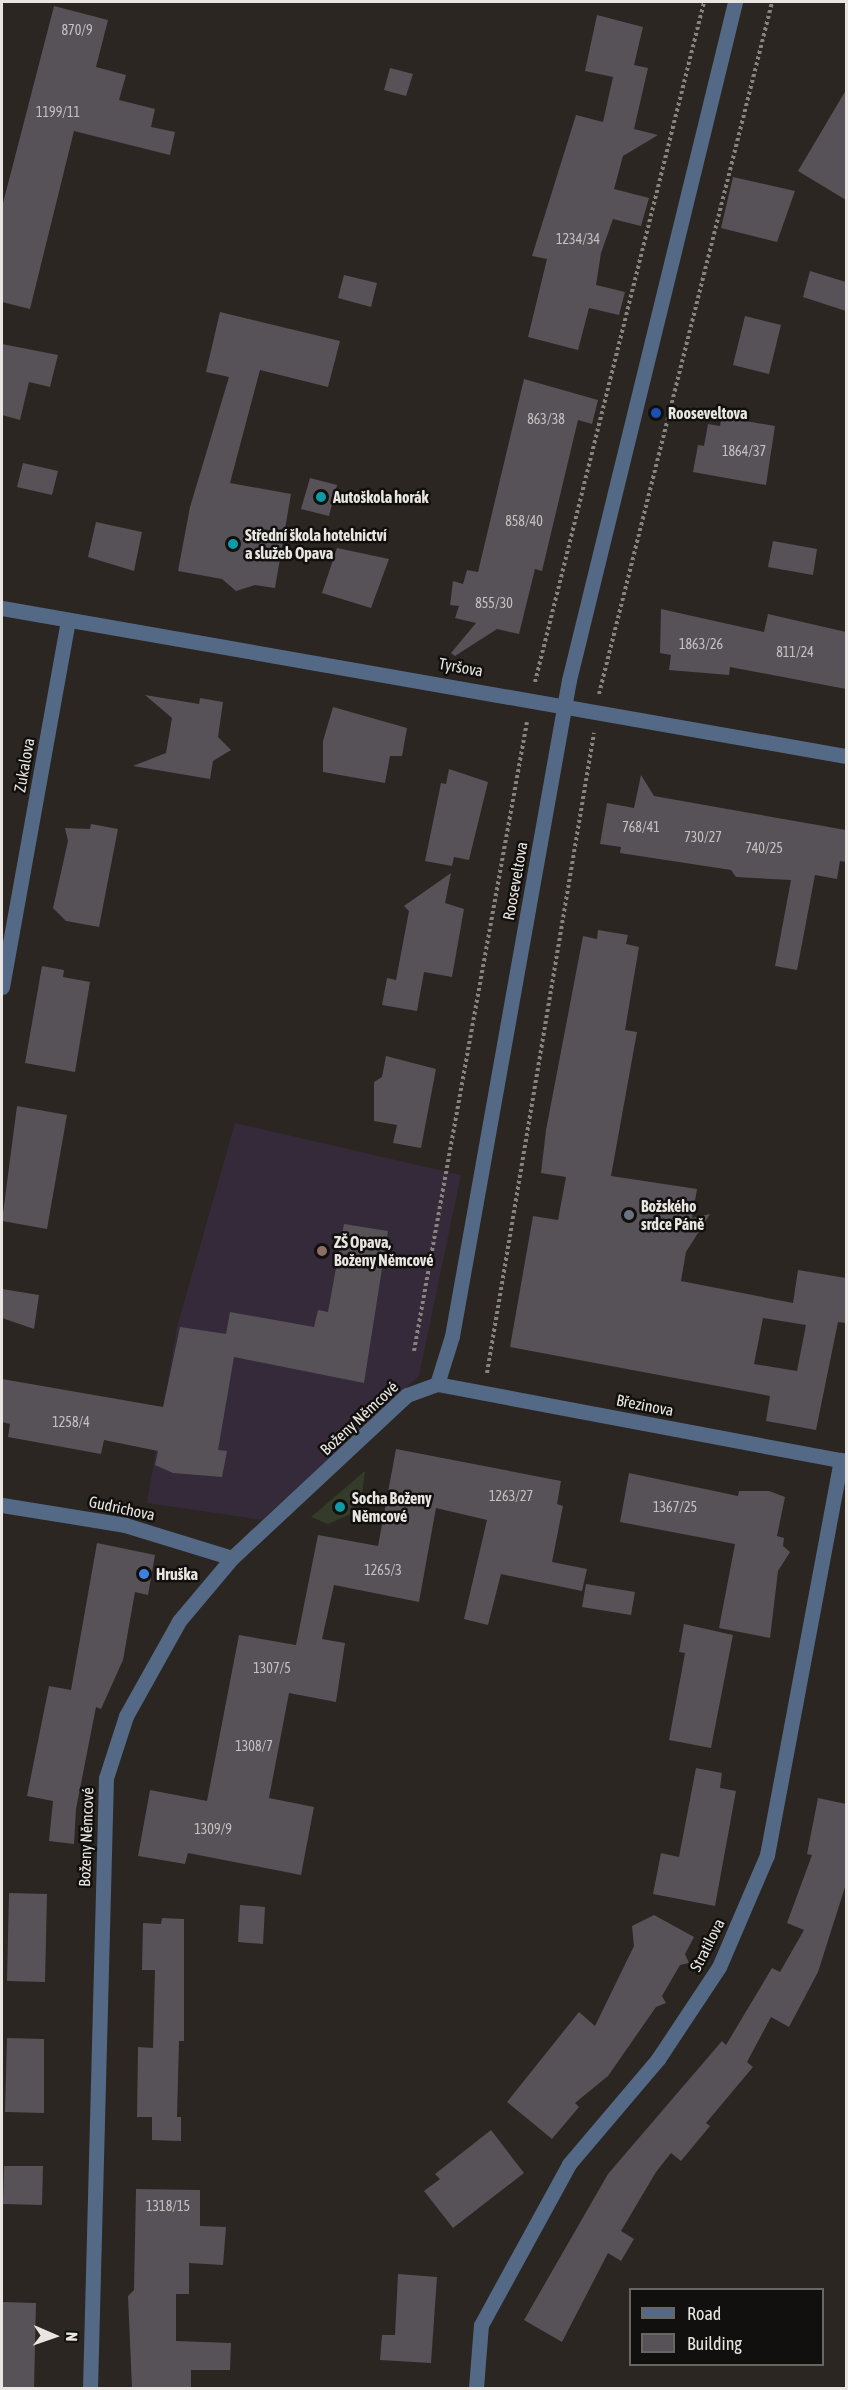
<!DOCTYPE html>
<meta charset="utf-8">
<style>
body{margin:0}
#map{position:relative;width:848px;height:2390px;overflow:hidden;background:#2b2621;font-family:"Asap Condensed",sans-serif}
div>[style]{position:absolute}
.education>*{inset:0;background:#342a3a}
.green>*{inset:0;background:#343c29}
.building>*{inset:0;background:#575258}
.path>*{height:4px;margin-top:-2px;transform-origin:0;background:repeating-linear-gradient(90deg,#87837e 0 3px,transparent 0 6px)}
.minor>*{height:15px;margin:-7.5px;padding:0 7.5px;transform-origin:7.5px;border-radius:7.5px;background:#546985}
.dots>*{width:16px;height:16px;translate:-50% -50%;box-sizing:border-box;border:3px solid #12100e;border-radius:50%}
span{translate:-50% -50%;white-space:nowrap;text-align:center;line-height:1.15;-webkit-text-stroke:5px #12100e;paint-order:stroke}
.number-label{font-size:14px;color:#c4c1c0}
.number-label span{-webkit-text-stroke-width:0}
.poi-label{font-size:16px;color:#e9e6e2;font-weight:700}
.left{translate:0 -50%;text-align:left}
.street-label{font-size:16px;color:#e9e6e2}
.frame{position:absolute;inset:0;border:3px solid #e9e6e2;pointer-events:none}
.legend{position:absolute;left:629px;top:2288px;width:195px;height:78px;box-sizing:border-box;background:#12100e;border:2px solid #686663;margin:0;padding:8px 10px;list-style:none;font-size:18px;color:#e9e6e2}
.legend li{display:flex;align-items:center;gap:12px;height:30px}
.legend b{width:30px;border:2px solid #686663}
.north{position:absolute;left:24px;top:2306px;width:60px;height:60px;-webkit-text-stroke:4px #12100e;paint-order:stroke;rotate:92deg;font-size:16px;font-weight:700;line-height:24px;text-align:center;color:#e9e6e2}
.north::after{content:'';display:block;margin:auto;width:21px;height:27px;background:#e9e6e2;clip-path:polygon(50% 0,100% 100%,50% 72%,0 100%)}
</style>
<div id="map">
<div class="education">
<i style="clip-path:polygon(235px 1123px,461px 1175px,419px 1376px,262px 1520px,147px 1503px,177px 1327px)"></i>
</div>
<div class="green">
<i style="clip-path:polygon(365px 1471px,362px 1495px,351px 1514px,328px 1524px,311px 1517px)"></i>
</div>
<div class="building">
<i style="clip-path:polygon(54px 6px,108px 20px,96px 67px,126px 75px,119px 100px,155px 109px,151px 127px,175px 132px,170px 155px,74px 131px,30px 309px,2px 302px,2px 207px)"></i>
<i style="clip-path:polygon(597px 15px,643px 27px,634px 65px,648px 68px,634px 129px,658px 135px,623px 156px,614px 189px,649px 198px,641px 226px,613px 219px,601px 253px,596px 285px,625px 292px,619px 315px,589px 308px,578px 350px,528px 337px,547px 259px,532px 256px,576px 115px,603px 122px,613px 77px,585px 71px)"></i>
<i style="clip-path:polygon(390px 68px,413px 74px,406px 96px,384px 90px)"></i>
<i style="clip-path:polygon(846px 90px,846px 200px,798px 171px)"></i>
<i style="clip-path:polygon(733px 177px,795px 191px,777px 242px,721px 228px)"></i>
<i style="clip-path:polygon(810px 271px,846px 282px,846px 311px,803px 297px)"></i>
<i style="clip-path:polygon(344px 275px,377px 283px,371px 307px,338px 298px)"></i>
<i style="clip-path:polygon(220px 312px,340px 341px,328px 387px,260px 370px,230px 483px,291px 494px,275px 588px,255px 585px,236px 591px,222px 579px,178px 571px,190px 507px,229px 377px,206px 372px)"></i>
<i style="clip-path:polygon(745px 316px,781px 325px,769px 374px,733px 365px)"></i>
<i style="clip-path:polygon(2px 344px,58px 355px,50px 387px,29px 382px,20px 420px,2px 415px)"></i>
<i style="clip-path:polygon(524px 379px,598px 400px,592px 424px,578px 420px,542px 571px,535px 569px,519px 634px,497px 629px,455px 656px,451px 653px,476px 623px,455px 618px,459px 606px,450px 605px,453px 581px,463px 584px,467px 570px,478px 572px)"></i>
<i style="clip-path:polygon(723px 408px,747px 412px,745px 421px,775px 426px,766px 485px,693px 472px,698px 445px,704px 446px,708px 424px,720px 426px)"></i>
<i style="clip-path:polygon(23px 463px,58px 471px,52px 495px,17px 487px)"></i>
<i style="clip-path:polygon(310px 478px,337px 485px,329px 516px,301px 509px)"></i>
<i style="clip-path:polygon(96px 522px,142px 532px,134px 571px,88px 557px)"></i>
<i style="clip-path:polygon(773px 541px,817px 549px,813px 575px,768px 567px)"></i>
<i style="clip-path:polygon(337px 548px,389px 559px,371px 608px,322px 593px)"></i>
<i style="clip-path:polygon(661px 609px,764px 632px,768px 614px,846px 632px,846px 689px,730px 667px,729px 675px,669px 670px,671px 655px,660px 653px)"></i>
<i style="clip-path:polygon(145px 695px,199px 704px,200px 698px,223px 702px,218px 737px,231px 750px,213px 761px,210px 779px,133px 766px,166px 753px,172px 718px)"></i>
<i style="clip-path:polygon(333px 707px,407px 728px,402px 756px,390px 756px,385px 783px,323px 772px,323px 741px)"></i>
<i style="clip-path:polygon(449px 769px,488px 782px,469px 860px,454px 857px,452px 866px,425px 861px,441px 783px,446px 784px)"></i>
<i style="clip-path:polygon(641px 775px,654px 796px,846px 830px,846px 862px,840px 861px,837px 879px,815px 875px,797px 970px,775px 966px,791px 880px,736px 877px,731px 870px,620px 853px,621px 847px,600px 844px,607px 803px,634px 808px)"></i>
<i style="clip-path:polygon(91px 824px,118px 829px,99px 927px,66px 921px,53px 908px,68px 841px,65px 828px,90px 829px)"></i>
<i style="clip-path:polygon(451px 873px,445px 903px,464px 909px,452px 977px,424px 972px,417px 1011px,382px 1005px,387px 978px,396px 980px,409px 911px,404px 906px)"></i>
<i style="clip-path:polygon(evenodd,598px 930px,628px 935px,626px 944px,639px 947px,625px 1030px,637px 1032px,611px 1176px,697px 1189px,692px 1218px,710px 1214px,686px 1252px,681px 1281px,793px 1303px,798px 1270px,846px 1278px,846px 1323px,838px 1322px,816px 1430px,766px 1421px,770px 1396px,510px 1347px,533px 1216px,558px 1220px,566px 1177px,541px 1173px,546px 1130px,583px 936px,597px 939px,598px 930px,763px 1318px,806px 1325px,797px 1371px,754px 1364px,763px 1318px)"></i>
<i style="clip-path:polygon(42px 966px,64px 970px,63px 977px,90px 982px,75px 1072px,25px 1063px)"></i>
<i style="clip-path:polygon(386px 1056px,436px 1069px,421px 1148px,393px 1143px,397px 1125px,374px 1121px,374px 1082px,382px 1077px)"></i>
<i style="clip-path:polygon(17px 1106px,67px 1115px,47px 1229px,2px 1221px)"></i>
<i style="clip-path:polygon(344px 1224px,388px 1231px,364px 1383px,234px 1357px,218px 1450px,227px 1451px,222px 1477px,173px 1473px,155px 1465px,158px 1451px,104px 1440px,101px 1454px,8px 1437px,10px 1424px,2px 1422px,2px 1379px,163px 1407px,180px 1327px,226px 1334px,230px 1312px,314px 1327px,318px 1310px,328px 1312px)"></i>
<i style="clip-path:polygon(2px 1289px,39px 1295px,34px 1329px,2px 1318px)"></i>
<i style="clip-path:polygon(396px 1449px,561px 1481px,557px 1504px,563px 1506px,552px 1562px,587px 1569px,582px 1591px,501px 1574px,488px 1625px,464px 1619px,487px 1520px,436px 1508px,419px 1602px,334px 1585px,322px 1639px,345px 1643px,336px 1702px,289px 1693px,269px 1798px,314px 1807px,301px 1875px,188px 1853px,185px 1864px,138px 1856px,150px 1790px,207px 1801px,239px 1635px,296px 1645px,318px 1535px,378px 1546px)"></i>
<i style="clip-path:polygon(629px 1473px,738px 1496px,739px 1491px,769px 1491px,785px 1497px,777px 1536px,784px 1538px,783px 1546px,790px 1552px,778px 1571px,770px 1638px,719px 1628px,735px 1544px,620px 1522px)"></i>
<i style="clip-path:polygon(97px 1543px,155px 1555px,148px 1595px,135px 1592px,123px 1660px,101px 1709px,96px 1707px,76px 1809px,74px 1844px,49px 1841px,53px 1801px,27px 1796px,49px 1686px,71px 1690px)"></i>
<i style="clip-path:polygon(586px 1584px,635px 1592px,631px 1615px,582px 1607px)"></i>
<i style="clip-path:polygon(684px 1624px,733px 1635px,711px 1748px,669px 1740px,685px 1653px,679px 1652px)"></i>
<i style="clip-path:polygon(696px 1768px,722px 1773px,720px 1788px,736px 1791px,715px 1906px,653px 1894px,661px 1853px,679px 1857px)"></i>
<i style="clip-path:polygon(818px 1798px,846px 1804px,846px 1884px,818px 1972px,789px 2027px,771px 2017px,747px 2062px,753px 2067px,706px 2123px,710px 2126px,681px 2161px,671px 2153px,656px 2172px,621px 2231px,634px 2239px,621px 2261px,608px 2253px,562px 2342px,524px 2320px,608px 2174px,722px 2041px,726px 2045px,772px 1968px,780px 1972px,804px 1930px,787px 1923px,812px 1855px,807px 1854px)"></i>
<i style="clip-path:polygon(9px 1893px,47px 1894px,45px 1982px,7px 1981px)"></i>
<i style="clip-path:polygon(240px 1905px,265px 1907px,263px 1944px,238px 1942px)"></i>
<i style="clip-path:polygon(654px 1915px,694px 1937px,685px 1954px,689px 1963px,680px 1965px,662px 1996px,666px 2003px,656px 2007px,608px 2076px,575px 2103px,579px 2107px,552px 2139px,507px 2102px,579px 2012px,595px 2026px,634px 1946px,632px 1926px)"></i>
<i style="clip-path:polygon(162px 1918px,184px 1919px,184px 2041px,179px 2041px,177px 2117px,181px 2117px,181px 2141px,152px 2140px,152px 2117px,137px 2117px,138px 2047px,153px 2048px,155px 1970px,142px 1970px,143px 1923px,161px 1924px)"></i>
<i style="clip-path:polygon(7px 2038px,44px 2039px,44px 2113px,5px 2112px)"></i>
<i style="clip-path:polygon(491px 2130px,524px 2173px,453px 2228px,424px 2191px,440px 2179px,435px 2174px)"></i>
<i style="clip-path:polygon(4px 2166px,43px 2166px,42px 2205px,3px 2204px)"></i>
<i style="clip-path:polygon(136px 2189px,200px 2190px,200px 2226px,226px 2227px,223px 2265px,189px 2263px,189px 2294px,176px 2294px,176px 2341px,231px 2343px,230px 2370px,191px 2370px,191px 2388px,132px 2388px,128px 2296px,134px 2290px)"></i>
<i style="clip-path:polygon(398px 2274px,437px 2277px,431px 2363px,380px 2360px,382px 2335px,395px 2335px)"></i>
<i style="clip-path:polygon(2px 2302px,36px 2303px,34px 2388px,2px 2388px)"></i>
</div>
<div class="path">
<i style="left:535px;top:682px;width:701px;rotate:-76.04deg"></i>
<i style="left:599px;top:694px;width:713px;rotate:-75.96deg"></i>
<i style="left:414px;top:1351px;width:639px;rotate:-79.82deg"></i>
<i style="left:487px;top:1373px;width:649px;rotate:-80.51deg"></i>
</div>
<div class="minor">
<i style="left:2px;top:608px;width:857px;rotate:9.95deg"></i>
<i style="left:2px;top:987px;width:373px;rotate:-79.8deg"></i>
<i style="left:437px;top:1384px;width:50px;rotate:-72.6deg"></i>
<i style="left:452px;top:1336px;width:666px;rotate:-79.89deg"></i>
<i style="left:569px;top:680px;width:698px;rotate:-76.24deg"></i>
<i style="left:437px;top:1384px;width:416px;rotate:10.7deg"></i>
<i style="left:2px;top:1505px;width:125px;rotate:9.2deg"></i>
<i style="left:125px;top:1525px;width:112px;rotate:17.1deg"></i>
<i style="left:90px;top:2388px;width:610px;rotate:-88.5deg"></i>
<i style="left:106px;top:1778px;width:65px;rotate:-72.1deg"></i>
<i style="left:126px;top:1716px;width:109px;rotate:-60.8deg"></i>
<i style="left:179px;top:1621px;width:82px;rotate:-49.9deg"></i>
<i style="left:232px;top:1558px;width:239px;rotate:-43deg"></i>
<i style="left:407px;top:1395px;width:32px;rotate:-20deg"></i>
<i style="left:476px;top:2388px;width:63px;rotate:-85.5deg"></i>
<i style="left:481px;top:2325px;width:183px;rotate:-61.3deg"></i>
<i style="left:569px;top:2164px;width:138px;rotate:-49.7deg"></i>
<i style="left:658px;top:2059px;width:110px;rotate:-56.5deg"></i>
<i style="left:719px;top:1967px;width:122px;rotate:-66.8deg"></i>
<i style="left:767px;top:1855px;width:402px;rotate:-79.4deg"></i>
</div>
<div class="dots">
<i style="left:656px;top:413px;background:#1a4fb4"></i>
<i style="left:321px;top:497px;background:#0f9aa8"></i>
<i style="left:233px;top:544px;background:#0f9aa8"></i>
<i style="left:629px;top:1215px;background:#6b7280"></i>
<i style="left:322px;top:1251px;background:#8d6e63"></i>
<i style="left:340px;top:1507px;background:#0f9aa8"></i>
<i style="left:144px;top:1574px;background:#3f7fe0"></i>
</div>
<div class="number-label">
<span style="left:77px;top:30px">870/9</span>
<span style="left:58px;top:112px">1199/11</span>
<span style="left:578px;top:239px">1234/34</span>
<span style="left:546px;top:419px">863/38</span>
<span style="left:744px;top:451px">1864/37</span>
<span style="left:524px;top:521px">858/40</span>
<span style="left:494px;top:603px">855/30</span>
<span style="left:701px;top:644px">1863/26</span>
<span style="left:795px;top:652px">811/24</span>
<span style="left:641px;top:827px">768/41</span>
<span style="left:703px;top:837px">730/27</span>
<span style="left:764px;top:848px">740/25</span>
<span style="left:71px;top:1422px">1258/4</span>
<span style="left:511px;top:1496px">1263/27</span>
<span style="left:675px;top:1507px">1367/25</span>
<span style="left:383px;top:1570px">1265/3</span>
<span style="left:272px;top:1668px">1307/5</span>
<span style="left:254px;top:1746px">1308/7</span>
<span style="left:213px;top:1829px">1309/9</span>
<span style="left:168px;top:2206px">1318/15</span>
</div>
<div class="poi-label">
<span class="left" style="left:668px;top:413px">Rooseveltova</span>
<span class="left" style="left:333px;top:497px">Autoškola horák</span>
<span class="left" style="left:245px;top:544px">Střední škola hotelnictví<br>a služeb Opava</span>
<span class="left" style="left:641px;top:1215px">Božského<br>srdce Páně</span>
<span class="left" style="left:334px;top:1251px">ZŠ Opava,<br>Boženy Němcové</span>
<span class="left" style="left:352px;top:1507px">Socha Boženy<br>Němcové</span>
<span class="left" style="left:156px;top:1574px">Hruška</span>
</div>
<div class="street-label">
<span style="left:461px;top:667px;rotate:10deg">Tyršova</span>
<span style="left:24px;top:765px;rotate:-80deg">Zukalova</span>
<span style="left:515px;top:881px;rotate:-80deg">Rooseveltova</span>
<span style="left:645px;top:1405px;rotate:11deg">Březinova</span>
<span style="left:359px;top:1418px;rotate:-43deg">Boženy Němcové</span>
<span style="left:122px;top:1508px;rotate:12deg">Gudrichova</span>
<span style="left:86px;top:1837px;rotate:-88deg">Boženy Němcové</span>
<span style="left:707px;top:1945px;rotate:-63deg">Stratilova</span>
</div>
<div class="frame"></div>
<ul class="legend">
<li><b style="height:8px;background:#546985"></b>Road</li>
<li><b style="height:16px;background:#575258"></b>Building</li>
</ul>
<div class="north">N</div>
</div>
